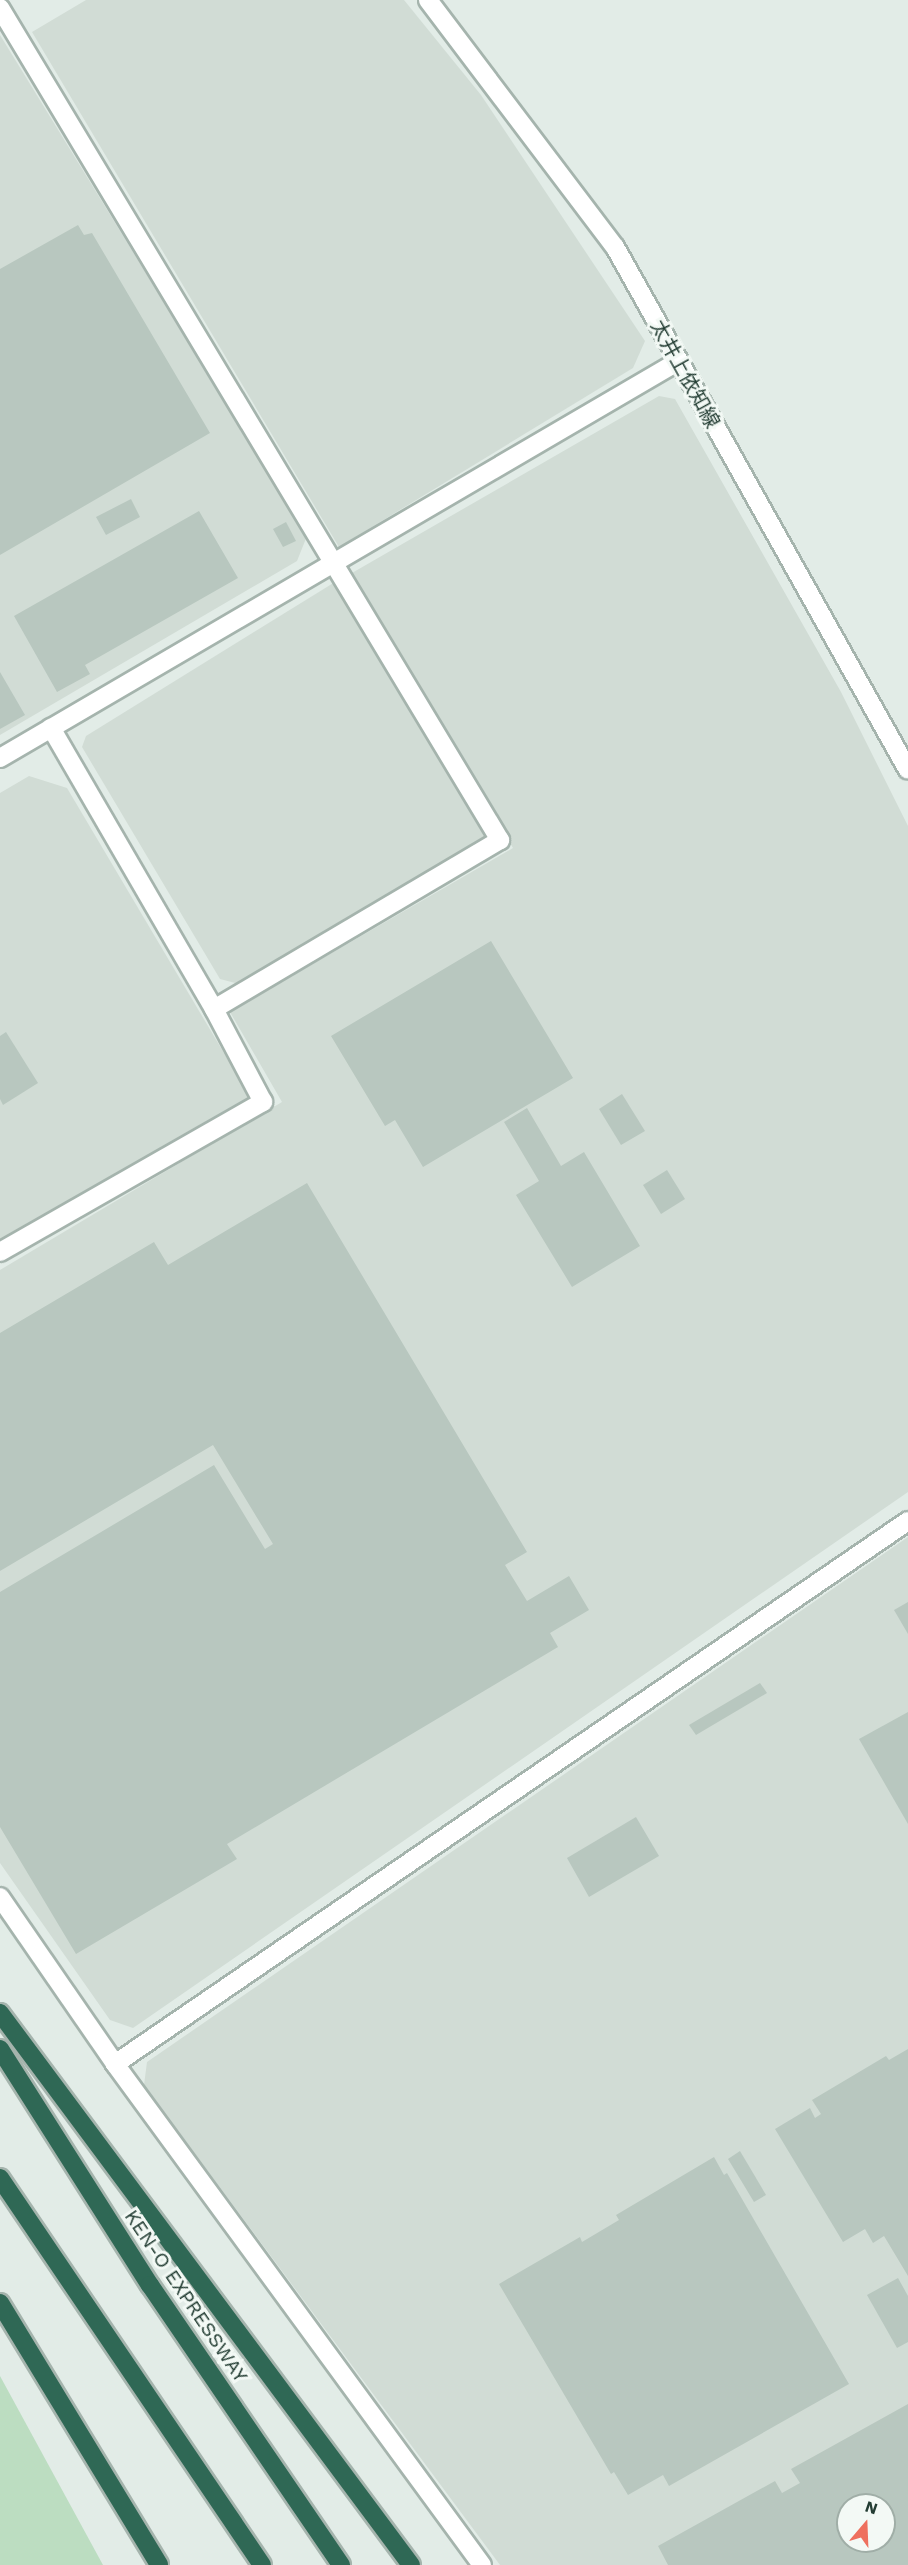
<!DOCTYPE html>
<meta charset="utf-8">
<style>
body{margin:0}
#map{position:relative;width:908px;height:2565px;overflow:hidden;background:#e2ece7;font-family:"Work Sans","Noto Sans JP",sans-serif}
div>[style]{position:absolute}
.built>*{inset:0;background:#d1dcd5}
.green>*{inset:0;background:#bcddc1}
.building>*{inset:0;background:#b8c7bf}
.roads{filter:drop-shadow(2px 0 #a5b4ad) drop-shadow(-2px 0 #a5b4ad) drop-shadow(0 2px #a5b4ad) drop-shadow(0 -2px #a5b4ad)}
.street>*{height:18px;margin:-9px;padding:0 9px;transform-origin:9px;border-radius:9px;background:#fff}
.secondary>*{height:18px;margin:-9px;padding:0 9px;transform-origin:9px;border-radius:9px;background:#fff}
.highway>*{height:18px;margin:-9px;padding:0 9px;transform-origin:9px;border-radius:9px;background:#2f6855}
span{translate:-50% -50%;white-space:nowrap;text-align:center;line-height:1.15;-webkit-text-stroke:6px #f3f9f5;paint-order:stroke}
.street-label{font-size:20px;color:#233d33}
.north{position:absolute;left:836px;top:2493px;width:60px;height:60px;box-sizing:border-box;background:#f3f9f5;border:2px solid #a0aea7;border-radius:50%;rotate:19deg;font-size:16px;font-weight:700;line-height:24px;text-align:center;color:#233d33}
.north::after{content:'';display:block;margin:auto;width:21px;height:27px;background:#ee705e;clip-path:polygon(50% 0,100% 100%,50% 72%,0 100%)}
</style>
<div id="map">
<div class="built">
<i style="clip-path:polygon(86px 0,404px 0,481px 95px,645px 341px,633px 368px,339px 547px,32px 32px)"></i>
<i style="clip-path:polygon(0 35px,307px 536px,297px 561px,0 735px)"></i>
<i style="clip-path:polygon(659px 396px,675px 399px,841px 692px,908px 826px,908px 1492px,133px 2028px,110px 2020px,0 1863px,0 1270px,282px 1102px,230px 1012px,513px 848px,352px 573px)"></i>
<i style="clip-path:polygon(335px 582px,487px 836px,239px 984px,220px 979px,82px 747px,86px 736px)"></i>
<i style="clip-path:polygon(29px 776px,67px 788px,250px 1097px,0 1240px,0 793px)"></i>
<i style="clip-path:polygon(evenodd,908px 1537px,908px 2565px,500px 2565px,144px 2085px,147px 2062px,908px 1537px,848px 2505px,884px 2505px,884px 2541px,848px 2541px,848px 2505px)"></i>
</div>
<div class="green">
<i style="clip-path:polygon(0 2376px,103px 2565px,0 2565px)"></i>
</div>
<div class="building">
<i style="clip-path:polygon(78px 225px,84px 235px,92px 233px,210px 433px,0 555px,0 269px)"></i>
<i style="clip-path:polygon(131px 499px,140px 517px,106px 535px,96px 517px)"></i>
<i style="clip-path:polygon(199px 511px,238px 578px,85px 665px,90px 674px,57px 692px,14px 616px)"></i>
<i style="clip-path:polygon(286px 522px,296px 541px,283px 547px,273px 529px)"></i>
<i style="clip-path:polygon(0 672px,25px 715px,0 729px)"></i>
<i style="clip-path:polygon(491px 941px,573px 1078px,423px 1167px,395px 1120px,385px 1126px,331px 1036px)"></i>
<i style="clip-path:polygon(6px 1032px,38px 1083px,3px 1105px,0 1099px,0 1036px)"></i>
<i style="clip-path:polygon(622px 1094px,645px 1131px,621px 1145px,599px 1109px)"></i>
<i style="clip-path:polygon(527px 1108px,561px 1166px,584px 1152px,640px 1246px,572px 1287px,516px 1195px,539px 1181px,504px 1122px)"></i>
<i style="clip-path:polygon(667px 1170px,685px 1199px,661px 1214px,643px 1185px)"></i>
<i style="clip-path:polygon(307px 1183px,527px 1552px,505px 1565px,527px 1601px,569px 1576px,589px 1610px,550px 1633px,558px 1647px,227px 1844px,237px 1859px,76px 1954px,0 1827px,0 1592px,214px 1465px,265px 1549px,273px 1544px,213px 1445px,0 1571px,0 1333px,154px 1242px,168px 1265px)"></i>
<i style="clip-path:polygon(908px 1602px,908px 1634px,894px 1610px)"></i>
<i style="clip-path:polygon(760px 1683px,767px 1693px,696px 1735px,689px 1725px)"></i>
<i style="clip-path:polygon(908px 1712px,908px 1824px,859px 1739px)"></i>
<i style="clip-path:polygon(636px 1817px,659px 1856px,589px 1897px,567px 1858px)"></i>
<i style="clip-path:polygon(908px 2049px,908px 2276px,884px 2236px,873px 2243px,865px 2229px,843px 2242px,775px 2129px,810px 2108px,815px 2118px,821px 2114px,812px 2100px,886px 2056px,889px 2060px)"></i>
<i style="clip-path:polygon(740px 2151px,766px 2195px,754px 2202px,728px 2159px)"></i>
<i style="clip-path:polygon(714px 2157px,724px 2175px,727px 2173px,849px 2384px,669px 2486px,663px 2475px,628px 2495px,614px 2472px,611px 2474px,499px 2284px,580px 2237px,582px 2242px,619px 2220px,616px 2215px)"></i>
<i style="clip-path:polygon(898px 2278px,908px 2296px,908px 2342px,897px 2348px,867px 2295px)"></i>
<i style="clip-path:polygon(evenodd,908px 2404px,908px 2565px,668px 2565px,658px 2546px,775px 2481px,782px 2493px,800px 2483px,791px 2469px,908px 2404px,848px 2505px,884px 2505px,884px 2541px,848px 2541px,848px 2505px)"></i>
</div>
<div class="roads">
<div class="street">
<i style="left:0;top:8px;width:971px;rotate:59deg"></i>
<i style="left:500px;top:840px;width:332px;rotate:149.4deg"></i>
<i style="left:0;top:758px;width:784px;rotate:-30.32deg"></i>
<i style="left:0;top:1252px;width:303px;rotate:-29.7deg"></i>
<i style="left:263px;top:1102px;width:105px;rotate:-117.8deg"></i>
<i style="left:214px;top:1009px;width:325px;rotate:-120.1deg"></i>
<i style="left:0;top:1897px;width:203px;rotate:55.4deg"></i>
<i style="left:115px;top:2064px;width:961px;rotate:-34.4deg"></i>
<i style="left:115px;top:2064px;width:621px;rotate:53.78deg"></i>
</div>
<div class="secondary">
<i style="left:428px;top:0;width:310px;rotate:52.9deg"></i>
<i style="left:615px;top:247px;width:599px;rotate:60.74deg"></i>
</div>
<div class="highway">
<i style="left:0;top:2013px;width:688px;rotate:53.33deg"></i>
<i style="left:0;top:2049px;width:280px;rotate:57.6deg"></i>
<i style="left:150px;top:2285px;width:339px;rotate:55.7deg"></i>
<i style="left:0;top:2178px;width:467px;rotate:55.9deg"></i>
<i style="left:0;top:2303px;width:306px;rotate:58.7deg"></i>
</div>
</div>
<div class="street-label">
<span style="left:685px;top:374px;rotate:61deg">太井上依知線</span>
<span style="left:186px;top:2296px;rotate:56deg">KEN-O EXPRESSWAY</span>
</div>
<div class="north">N</div>
</div>
